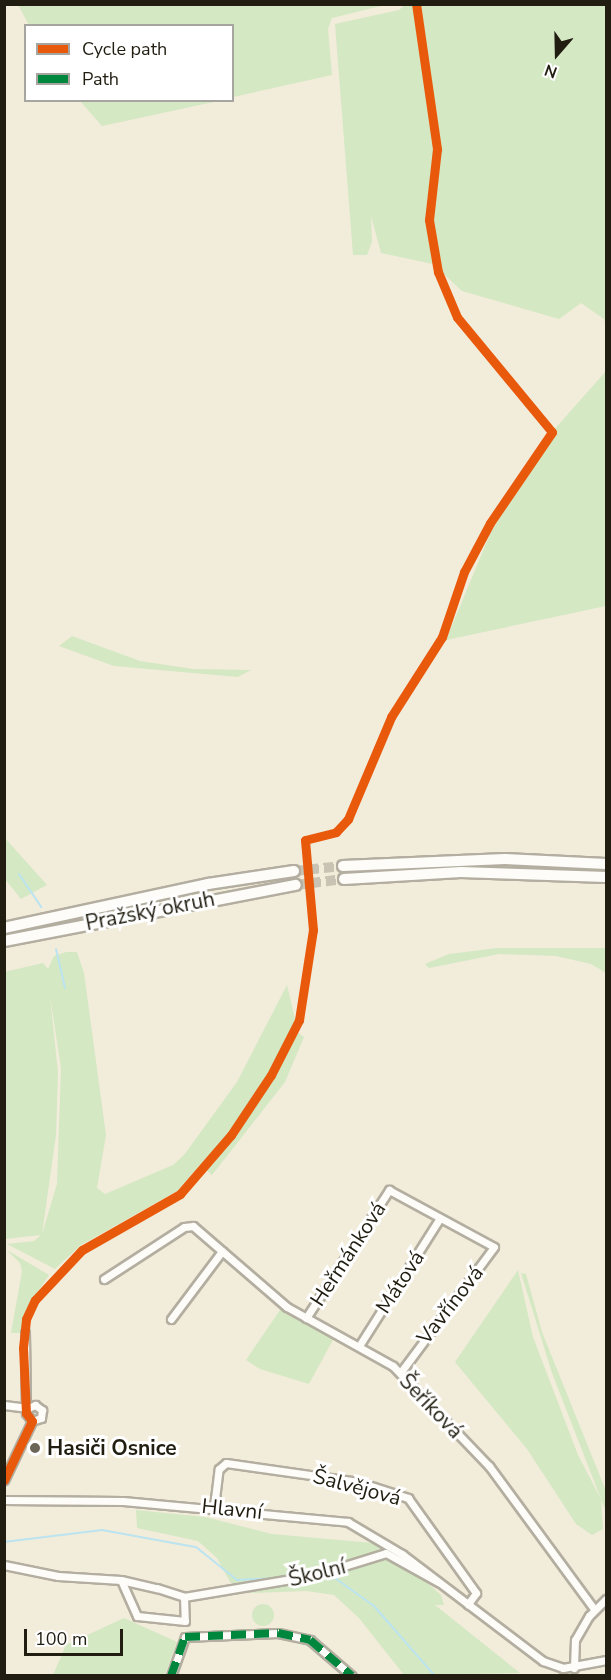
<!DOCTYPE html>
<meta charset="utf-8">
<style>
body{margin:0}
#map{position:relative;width:611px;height:1680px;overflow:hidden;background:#f2ecda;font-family:"Nunito Sans",sans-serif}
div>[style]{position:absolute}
.green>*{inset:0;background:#d4e8c3}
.round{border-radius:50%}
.stream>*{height:2px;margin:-1px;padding:0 1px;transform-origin:1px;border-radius:1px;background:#bbe4f0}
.highway-tunnel>*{height:10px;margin-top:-5px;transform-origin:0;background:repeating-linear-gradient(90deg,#c8c3b2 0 10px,transparent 0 15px)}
.roads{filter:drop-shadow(2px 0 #b3aea0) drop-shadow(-2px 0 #b3aea0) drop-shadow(0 2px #b3aea0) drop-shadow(0 -2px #b3aea0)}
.minor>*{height:7px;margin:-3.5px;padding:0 3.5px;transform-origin:3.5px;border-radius:3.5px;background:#fdfcf9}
.highway>*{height:10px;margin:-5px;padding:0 5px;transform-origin:5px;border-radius:5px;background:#fdfcf9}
.quiet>*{height:8px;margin-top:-4px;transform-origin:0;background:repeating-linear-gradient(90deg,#00873e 0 15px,transparent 0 23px)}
.cycleway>*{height:9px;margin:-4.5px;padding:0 4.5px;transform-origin:4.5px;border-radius:4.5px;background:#e8590c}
.dots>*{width:16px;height:16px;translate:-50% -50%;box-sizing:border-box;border:3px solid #fff;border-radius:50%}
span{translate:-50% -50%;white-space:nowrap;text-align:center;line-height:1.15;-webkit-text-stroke:6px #fff;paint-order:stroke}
.street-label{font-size:21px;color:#211d11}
.poi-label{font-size:21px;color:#211d11;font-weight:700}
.left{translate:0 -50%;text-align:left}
.frame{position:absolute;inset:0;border:6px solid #211d11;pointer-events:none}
.legend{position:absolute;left:24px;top:24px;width:210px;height:78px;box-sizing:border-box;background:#fff;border:2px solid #a6a5a0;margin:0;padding:8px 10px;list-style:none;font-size:18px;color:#211d11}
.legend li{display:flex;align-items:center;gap:12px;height:30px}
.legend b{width:30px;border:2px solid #a6a5a0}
.north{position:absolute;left:527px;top:24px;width:60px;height:60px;-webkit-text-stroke:4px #fff;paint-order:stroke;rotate:200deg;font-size:16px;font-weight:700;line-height:24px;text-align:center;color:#211d11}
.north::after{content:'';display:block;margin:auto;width:21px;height:27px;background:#211d11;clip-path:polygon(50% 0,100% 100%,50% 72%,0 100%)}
.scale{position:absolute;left:24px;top:1629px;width:99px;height:27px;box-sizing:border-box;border:3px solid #211d11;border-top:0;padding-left:8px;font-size:18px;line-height:21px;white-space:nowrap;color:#211d11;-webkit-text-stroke:4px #fff;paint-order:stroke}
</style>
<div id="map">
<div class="green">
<i style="clip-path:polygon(18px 5px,385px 5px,332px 18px,328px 29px,332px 75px,233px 97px,232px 26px,29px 25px)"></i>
<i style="clip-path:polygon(405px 5px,606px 5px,606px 327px,604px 319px,581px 303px,559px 319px,462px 291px,433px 264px,381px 253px,371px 216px,372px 242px,367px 255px,353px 255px,335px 24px,399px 10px)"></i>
<i style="clip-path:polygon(80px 101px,218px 101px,102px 126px)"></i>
<i style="clip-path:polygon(606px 371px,606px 606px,446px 640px,490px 534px,552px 432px)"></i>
<i style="clip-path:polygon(72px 636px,140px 661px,193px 669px,251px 670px,238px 677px,114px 666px,59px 646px)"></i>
<i style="clip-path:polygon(4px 837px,47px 885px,21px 899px,5px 879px)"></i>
<i style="clip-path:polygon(497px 948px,606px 948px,606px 973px,591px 964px,556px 956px,499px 954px,429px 968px,425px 964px,449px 954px)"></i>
<i style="clip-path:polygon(evenodd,66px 952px,77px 952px,84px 973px,106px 1135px,97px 1188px,105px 1194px,173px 1165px,184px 1155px,237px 1082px,287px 985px,295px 1019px,291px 1028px,304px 1037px,285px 1082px,212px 1175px,200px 1165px,177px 1191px,81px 1245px,55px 1269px,7px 1244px,34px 1241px,41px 1235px,5px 1239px,4px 972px,43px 963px,48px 969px,54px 956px,66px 952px,50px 996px,61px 1068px,57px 1184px,42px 1234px,56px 1135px,58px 1072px,50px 996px)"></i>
<i style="clip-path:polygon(7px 1250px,49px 1275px,29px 1305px,22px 1333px,11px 1333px,22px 1271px,20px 1263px)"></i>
<i style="clip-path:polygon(518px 1270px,533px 1337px,578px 1455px,601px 1499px,552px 1373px,521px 1273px,526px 1274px,542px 1332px,606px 1491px,606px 1511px,601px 1500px,603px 1529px,592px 1535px,576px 1524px,527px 1449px,455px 1362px)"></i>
<i style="clip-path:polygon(280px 1310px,334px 1338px,309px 1384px,260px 1369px,246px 1360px)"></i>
<i style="clip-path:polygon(136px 1510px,205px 1517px,272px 1534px,384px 1544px,441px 1595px,444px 1605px,435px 1605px,520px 1673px,404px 1675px,359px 1618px,334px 1595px,306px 1591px,251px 1593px,230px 1582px,217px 1558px,198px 1541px,137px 1528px)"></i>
<i class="round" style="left:252px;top:1604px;width:22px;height:22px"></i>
<i style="clip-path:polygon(124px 1618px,177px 1642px,165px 1675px,53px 1675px,66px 1645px)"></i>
</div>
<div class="stream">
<i style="left:19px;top:874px;width:40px;rotate:56deg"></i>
<i style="left:56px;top:949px;width:40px;rotate:77deg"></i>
<i style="left:4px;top:1542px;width:99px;rotate:-7deg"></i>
<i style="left:102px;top:1530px;width:96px;rotate:10.3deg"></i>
<i style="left:196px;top:1547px;width:53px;rotate:38.8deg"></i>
<i style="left:237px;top:1580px;width:41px;rotate:-2.8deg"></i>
<i style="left:328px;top:1573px;width:57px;rotate:35.7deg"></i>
<i style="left:374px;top:1606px;width:93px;rotate:48.9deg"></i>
</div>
<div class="highway-tunnel">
<i style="left:294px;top:871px;width:49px;rotate:-5.8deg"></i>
<i style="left:296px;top:885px;width:48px;rotate:-7.1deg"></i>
</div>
<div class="roads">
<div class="minor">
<i style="left:104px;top:1279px;width:95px;rotate:-33deg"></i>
<i style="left:184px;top:1227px;width:9px;rotate:-6deg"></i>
<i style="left:193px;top:1226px;width:124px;rotate:40.8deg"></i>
<i style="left:287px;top:1307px;width:121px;rotate:29.1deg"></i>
<i style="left:393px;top:1366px;width:139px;rotate:46.2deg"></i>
<i style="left:489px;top:1466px;width:177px;rotate:53.7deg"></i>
<i style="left:306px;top:1318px;width:153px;rotate:-57deg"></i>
<i style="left:389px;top:1190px;width:119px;rotate:28.5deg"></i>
<i style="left:494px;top:1247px;width:157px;rotate:126.7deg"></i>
<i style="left:171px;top:1319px;width:85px;rotate:-53.1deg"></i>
<i style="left:25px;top:1333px;width:80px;rotate:89.3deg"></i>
<i style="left:26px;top:1413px;width:10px;rotate:53deg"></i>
<i style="left:359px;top:1346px;width:151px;rotate:-57.7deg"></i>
<i style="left:4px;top:1405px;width:24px;rotate:7deg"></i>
<i style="left:28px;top:1408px;width:8px;rotate:-23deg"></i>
<i style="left:35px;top:1405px;width:9px;rotate:36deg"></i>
<i style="left:42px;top:1410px;width:8px;rotate:97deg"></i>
<i style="left:41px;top:1418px;width:9px;rotate:162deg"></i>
<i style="left:4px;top:1480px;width:65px;rotate:-64.6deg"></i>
<i style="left:4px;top:1500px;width:119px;rotate:0.5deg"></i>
<i style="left:123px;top:1501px;width:226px;rotate:5.3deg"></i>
<i style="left:348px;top:1522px;width:63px;rotate:30.7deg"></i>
<i style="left:402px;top:1554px;width:177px;rotate:37.2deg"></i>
<i style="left:543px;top:1661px;width:21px;rotate:19deg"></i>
<i style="left:563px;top:1668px;width:44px;rotate:-10.5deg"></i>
<i style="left:214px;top:1507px;width:38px;rotate:-83deg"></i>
<i style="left:219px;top:1469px;width:9px;rotate:-41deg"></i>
<i style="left:226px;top:1463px;width:134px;rotate:8.1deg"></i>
<i style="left:359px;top:1482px;width:52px;rotate:18.1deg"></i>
<i style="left:408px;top:1498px;width:117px;rotate:54.4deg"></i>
<i style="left:476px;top:1593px;width:14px;rotate:126deg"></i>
<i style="left:4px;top:1565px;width:55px;rotate:11.5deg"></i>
<i style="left:58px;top:1576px;width:63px;rotate:3.6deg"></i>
<i style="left:121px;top:1580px;width:37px;rotate:13deg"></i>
<i style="left:157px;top:1588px;width:28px;rotate:18deg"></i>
<i style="left:184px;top:1597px;width:24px;rotate:88deg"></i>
<i style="left:185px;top:1621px;width:48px;rotate:-174.1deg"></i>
<i style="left:137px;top:1616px;width:39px;rotate:-114deg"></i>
<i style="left:184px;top:1597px;width:133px;rotate:-9.5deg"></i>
<i style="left:315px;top:1575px;width:74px;rotate:-17.2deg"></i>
<i style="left:386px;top:1553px;width:60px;rotate:29.1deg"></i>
<i style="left:574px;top:1668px;width:28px;rotate:-88deg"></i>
<i style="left:575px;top:1640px;width:28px;rotate:-60deg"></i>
<i style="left:589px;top:1616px;width:24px;rotate:-45deg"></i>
<i style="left:171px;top:1676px;width:41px;rotate:-70.3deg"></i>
<i style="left:185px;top:1637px;width:93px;rotate:-2.5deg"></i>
<i style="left:278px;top:1633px;width:33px;rotate:12deg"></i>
<i style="left:310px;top:1640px;width:55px;rotate:40.6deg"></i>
</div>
<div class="highway">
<i style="left:343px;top:866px;width:162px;rotate:-2.5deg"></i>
<i style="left:505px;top:859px;width:101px;rotate:2.8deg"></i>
<i style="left:344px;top:879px;width:117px;rotate:-3.4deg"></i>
<i style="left:461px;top:872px;width:145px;rotate:2deg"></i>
<i style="left:4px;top:928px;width:209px;rotate:-12.2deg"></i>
<i style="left:208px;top:884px;width:87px;rotate:-8.6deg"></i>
<i style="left:4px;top:941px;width:297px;rotate:-10.9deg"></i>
</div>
</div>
<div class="quiet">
<i style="left:171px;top:1676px;width:41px;rotate:-70.3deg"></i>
<i style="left:185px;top:1637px;width:93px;rotate:-2.5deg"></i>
<i style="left:278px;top:1633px;width:33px;rotate:12deg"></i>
<i style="left:310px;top:1640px;width:55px;rotate:40.6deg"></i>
</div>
<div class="cycleway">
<i style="left:4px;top:1480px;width:65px;rotate:-64.6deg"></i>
<i style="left:32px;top:1421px;width:10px;rotate:-127deg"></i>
<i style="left:26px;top:1413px;width:65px;rotate:-92.6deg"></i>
<i style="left:23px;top:1348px;width:29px;rotate:-84deg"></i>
<i style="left:26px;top:1319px;width:21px;rotate:-65deg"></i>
<i style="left:35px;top:1300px;width:69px;rotate:-46.8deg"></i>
<i style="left:82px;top:1250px;width:113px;rotate:-29.7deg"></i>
<i style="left:180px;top:1194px;width:78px;rotate:-49.2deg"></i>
<i style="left:231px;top:1135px;width:72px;rotate:-56.3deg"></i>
<i style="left:271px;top:1075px;width:62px;rotate:-63deg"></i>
<i style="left:299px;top:1020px;width:91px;rotate:-81.2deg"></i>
<i style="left:313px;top:930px;width:90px;rotate:-95.1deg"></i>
<i style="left:305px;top:840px;width:32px;rotate:-14deg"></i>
<i style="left:336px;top:832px;width:18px;rotate:-47deg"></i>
<i style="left:348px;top:819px;width:111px;rotate:-67.1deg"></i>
<i style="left:391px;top:717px;width:95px;rotate:-57.5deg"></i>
<i style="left:442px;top:637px;width:69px;rotate:-71.3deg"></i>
<i style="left:464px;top:572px;width:55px;rotate:-62deg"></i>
<i style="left:490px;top:523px;width:110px;rotate:-55.7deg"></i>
<i style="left:552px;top:432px;width:149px;rotate:-129.6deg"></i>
<i style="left:457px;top:317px;width:49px;rotate:-112.9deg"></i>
<i style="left:438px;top:272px;width:53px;rotate:-99.8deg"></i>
<i style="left:429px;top:220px;width:71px;rotate:-83.6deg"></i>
<i style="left:437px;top:149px;width:147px;rotate:-98.2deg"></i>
</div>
<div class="dots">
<i style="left:35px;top:1448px;background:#6a6557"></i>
</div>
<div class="street-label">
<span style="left:150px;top:911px;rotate:-11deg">Pražský okruh</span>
<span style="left:348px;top:1254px;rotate:-57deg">Heřmánková</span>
<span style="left:400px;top:1282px;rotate:-57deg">Mátová</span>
<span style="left:450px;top:1305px;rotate:-52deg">Vavřínová</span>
<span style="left:431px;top:1406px;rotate:46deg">Šeříková</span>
<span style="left:357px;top:1487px;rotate:15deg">Šalvějová</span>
<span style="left:232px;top:1509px;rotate:6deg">Hlavní</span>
<span style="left:317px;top:1573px;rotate:-14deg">Školní</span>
</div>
<div class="poi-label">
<span class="left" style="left:47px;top:1448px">Hasiči Osnice</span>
</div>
<div class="frame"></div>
<ul class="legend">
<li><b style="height:8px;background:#e8590c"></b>Cycle path</li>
<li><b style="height:8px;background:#00873e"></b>Path</li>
</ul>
<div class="north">N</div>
<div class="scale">100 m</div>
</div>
